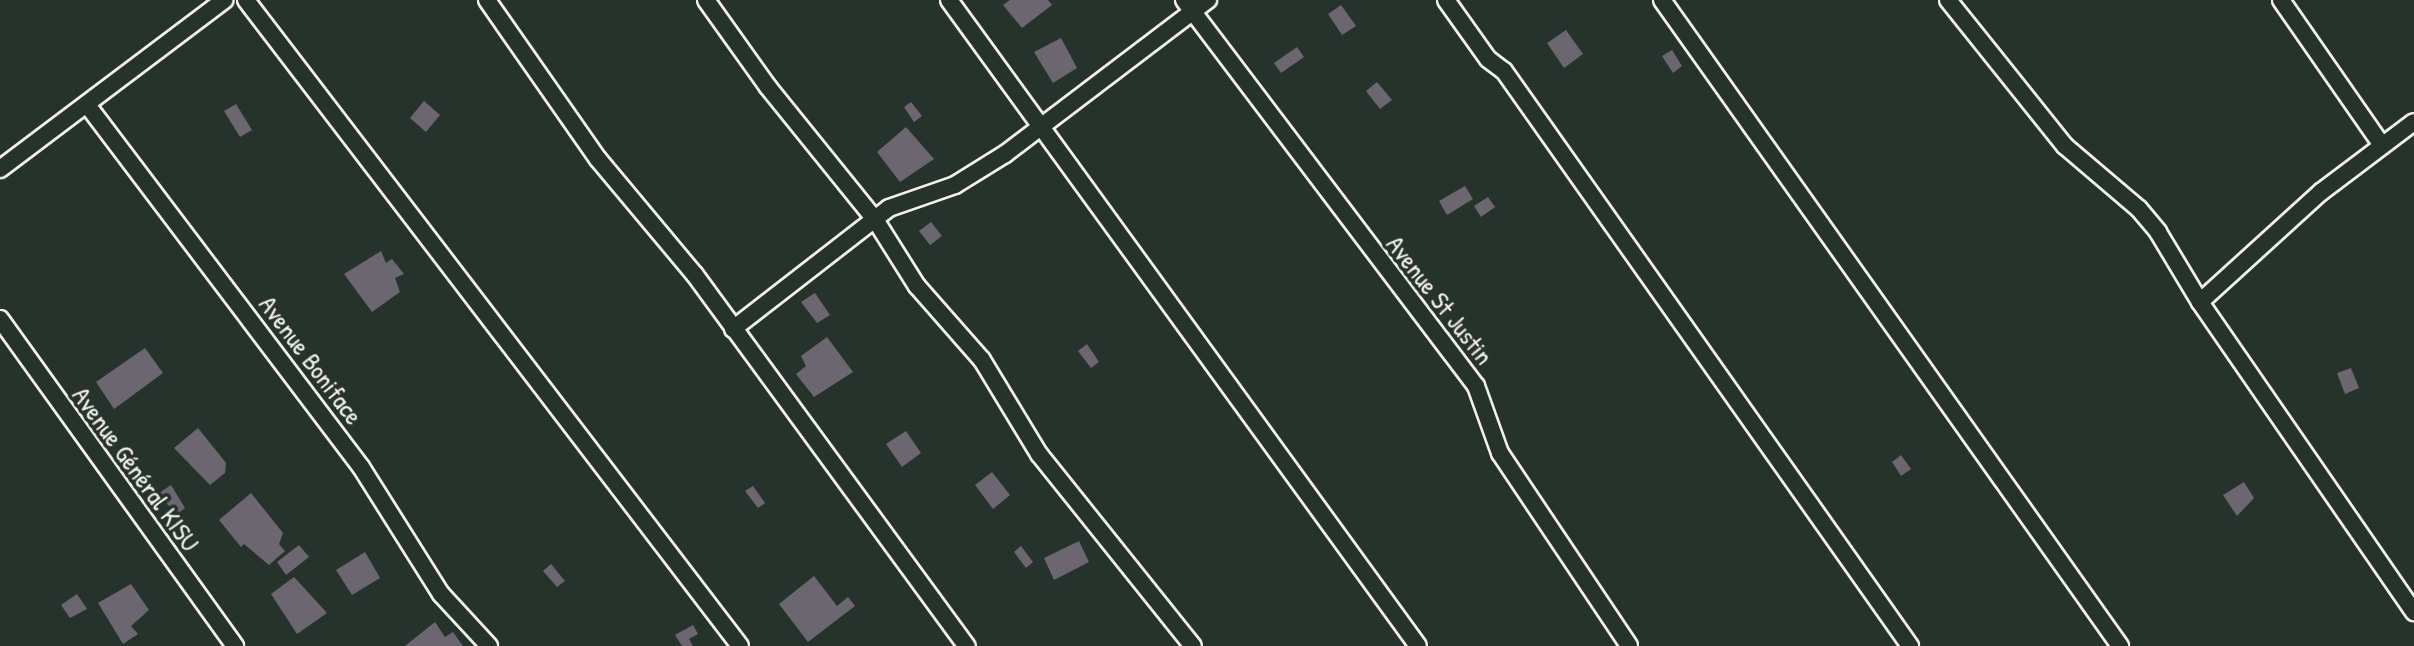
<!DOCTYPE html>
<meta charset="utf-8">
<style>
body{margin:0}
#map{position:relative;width:2414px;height:646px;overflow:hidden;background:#26332d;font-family:"Patrick Hand",sans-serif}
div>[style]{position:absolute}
.building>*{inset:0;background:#6c6671}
.roads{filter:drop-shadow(2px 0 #f4f1e8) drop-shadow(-2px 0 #f4f1e8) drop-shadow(0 2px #f4f1e8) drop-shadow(0 -2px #f4f1e8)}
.street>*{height:16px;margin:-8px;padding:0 8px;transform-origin:8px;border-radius:8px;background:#26332d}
span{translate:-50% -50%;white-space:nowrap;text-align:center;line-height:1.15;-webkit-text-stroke:7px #26332d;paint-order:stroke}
.street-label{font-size:26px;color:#f4f1e8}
</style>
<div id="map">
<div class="building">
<i style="clip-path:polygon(1010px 0,1048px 0,1052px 5px,1022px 28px,1003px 5px)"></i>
<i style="clip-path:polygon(1341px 5px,1356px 26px,1342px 35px,1328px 14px)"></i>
<i style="clip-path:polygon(1566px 30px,1583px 54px,1564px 68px,1547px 43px)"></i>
<i style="clip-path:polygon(1061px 38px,1077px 68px,1053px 83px,1034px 52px)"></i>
<i style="clip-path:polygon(1297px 47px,1304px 57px,1281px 73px,1274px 63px)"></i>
<i style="clip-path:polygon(1672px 50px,1682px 66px,1673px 73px,1662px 56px)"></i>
<i style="clip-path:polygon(1377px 82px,1392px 100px,1380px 109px,1366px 91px)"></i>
<i style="clip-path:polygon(424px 101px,440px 115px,426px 132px,410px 118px)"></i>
<i style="clip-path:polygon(911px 102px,922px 116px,914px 122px,904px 107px)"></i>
<i style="clip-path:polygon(236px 104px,252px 130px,240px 137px,224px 111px)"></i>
<i style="clip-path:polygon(906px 127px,934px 159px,900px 182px,877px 152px)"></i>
<i style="clip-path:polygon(1465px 186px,1473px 199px,1447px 215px,1439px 201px)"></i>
<i style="clip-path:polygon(1488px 197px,1495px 207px,1481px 217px,1474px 206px)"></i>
<i style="clip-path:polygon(931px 222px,942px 236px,930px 245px,919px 231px)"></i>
<i style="clip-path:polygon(381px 251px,386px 263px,392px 259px,404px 274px,395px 278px,400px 292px,372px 312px,344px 274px)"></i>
<i style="clip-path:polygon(815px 293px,830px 315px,817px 323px,801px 302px)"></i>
<i style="clip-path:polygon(827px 337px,853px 372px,814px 397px,796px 374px,806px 366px,801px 356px)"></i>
<i style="clip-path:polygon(1087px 344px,1099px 362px,1091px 368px,1078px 351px)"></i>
<i style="clip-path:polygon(145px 348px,163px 373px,114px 409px,96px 382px)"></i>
<i style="clip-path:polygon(2351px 368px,2359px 388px,2345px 394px,2337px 373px)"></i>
<i style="clip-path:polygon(198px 428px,226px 463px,225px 473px,210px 485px,174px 448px)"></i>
<i style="clip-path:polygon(906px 431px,921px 453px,902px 467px,886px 444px)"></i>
<i style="clip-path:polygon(1901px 455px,1911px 469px,1901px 476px,1892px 462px)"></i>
<i style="clip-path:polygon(992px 472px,1010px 495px,993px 509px,975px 485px)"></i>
<i style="clip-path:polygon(2244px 482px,2254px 498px,2237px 516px,2223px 495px)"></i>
<i style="clip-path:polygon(171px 485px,185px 508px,176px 515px,159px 493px)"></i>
<i style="clip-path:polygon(753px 486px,765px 503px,758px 508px,745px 491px)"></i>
<i style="clip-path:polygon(251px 493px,283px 533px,279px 544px,285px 551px,269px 565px,244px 544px,241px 547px,219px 520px)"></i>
<i style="clip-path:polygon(1079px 541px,1089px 562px,1054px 580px,1044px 558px)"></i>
<i style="clip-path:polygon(299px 545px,309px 557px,286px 575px,277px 562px)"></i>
<i style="clip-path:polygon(1021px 546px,1033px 562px,1026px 568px,1014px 552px)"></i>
<i style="clip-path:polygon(365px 552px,380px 578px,352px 595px,336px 570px)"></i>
<i style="clip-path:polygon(551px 564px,565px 581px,557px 587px,543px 571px)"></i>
<i style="clip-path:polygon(814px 576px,837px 606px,848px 597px,855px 606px,808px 642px,779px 604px)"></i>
<i style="clip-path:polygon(294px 577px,327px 613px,297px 634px,271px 594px)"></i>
<i style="clip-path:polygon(131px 584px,149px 610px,131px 626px,138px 634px,123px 644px,98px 603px)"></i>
<i style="clip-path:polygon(77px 594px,87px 609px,70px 618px,61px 605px)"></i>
<i style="clip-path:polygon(435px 622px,445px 637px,453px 632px,463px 646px,405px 646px)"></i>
<i style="clip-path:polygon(693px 625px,698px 634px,689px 639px,693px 646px,682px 646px,675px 635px)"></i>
</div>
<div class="roads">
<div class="street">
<i style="left:246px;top:0;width:813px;rotate:52.59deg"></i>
<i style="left:487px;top:0;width:194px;rotate:55.1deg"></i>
<i style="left:598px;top:159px;width:151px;rotate:50.1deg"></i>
<i style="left:695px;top:275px;width:460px;rotate:53.8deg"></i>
<i style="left:706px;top:0;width:107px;rotate:54.5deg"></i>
<i style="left:768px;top:87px;width:172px;rotate:51.1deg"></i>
<i style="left:876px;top:221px;width:77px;rotate:57.8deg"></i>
<i style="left:917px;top:286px;width:98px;rotate:48.7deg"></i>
<i style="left:982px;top:360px;width:110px;rotate:58.8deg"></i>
<i style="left:1039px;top:454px;width:246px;rotate:51.3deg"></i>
<i style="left:949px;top:0;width:798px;rotate:54.02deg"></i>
<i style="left:1184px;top:0;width:484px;rotate:52.9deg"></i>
<i style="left:1476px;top:386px;width:71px;rotate:70.3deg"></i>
<i style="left:1500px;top:453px;width:232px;rotate:56.2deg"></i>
<i style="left:1446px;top:0;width:72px;rotate:54.6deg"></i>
<i style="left:1488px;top:59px;width:20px;rotate:37deg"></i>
<i style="left:1504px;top:71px;width:704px;rotate:54.77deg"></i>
<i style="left:1662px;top:0;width:792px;rotate:54.66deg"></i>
<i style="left:1948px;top:0;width:187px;rotate:51.3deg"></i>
<i style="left:2065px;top:146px;width:97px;rotate:40.4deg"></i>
<i style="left:2139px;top:209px;width:30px;rotate:50deg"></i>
<i style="left:2158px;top:232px;width:82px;rotate:59deg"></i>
<i style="left:2200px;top:302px;width:377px;rotate:55.4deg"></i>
<i style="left:2281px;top:0;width:175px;rotate:55.2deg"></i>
<i style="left:88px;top:106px;width:453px;rotate:52.9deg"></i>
<i style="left:361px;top:467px;width:150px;rotate:57.8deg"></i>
<i style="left:441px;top:594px;width:71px;rotate:47.3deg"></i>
<i style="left:0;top:169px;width:281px;rotate:-37deg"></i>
<i style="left:2200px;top:302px;width:164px;rotate:-42.3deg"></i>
<i style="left:2321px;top:192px;width:116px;rotate:-37deg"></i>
<i style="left:0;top:319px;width:403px;rotate:54.3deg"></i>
<i style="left:733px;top:329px;width:197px;rotate:-37.8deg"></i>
<i style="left:889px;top:208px;width:70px;rotate:-19.2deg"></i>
<i style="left:955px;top:185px;width:59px;rotate:-31.8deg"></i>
<i style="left:1005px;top:154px;width:255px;rotate:-37.2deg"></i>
</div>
</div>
<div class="street-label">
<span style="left:1440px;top:300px;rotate:52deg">Avenue St Justin</span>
<span style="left:311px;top:360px;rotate:53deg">Avenue Boniface</span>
<span style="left:136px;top:469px;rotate:54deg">Avenue Général KISU</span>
</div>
</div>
